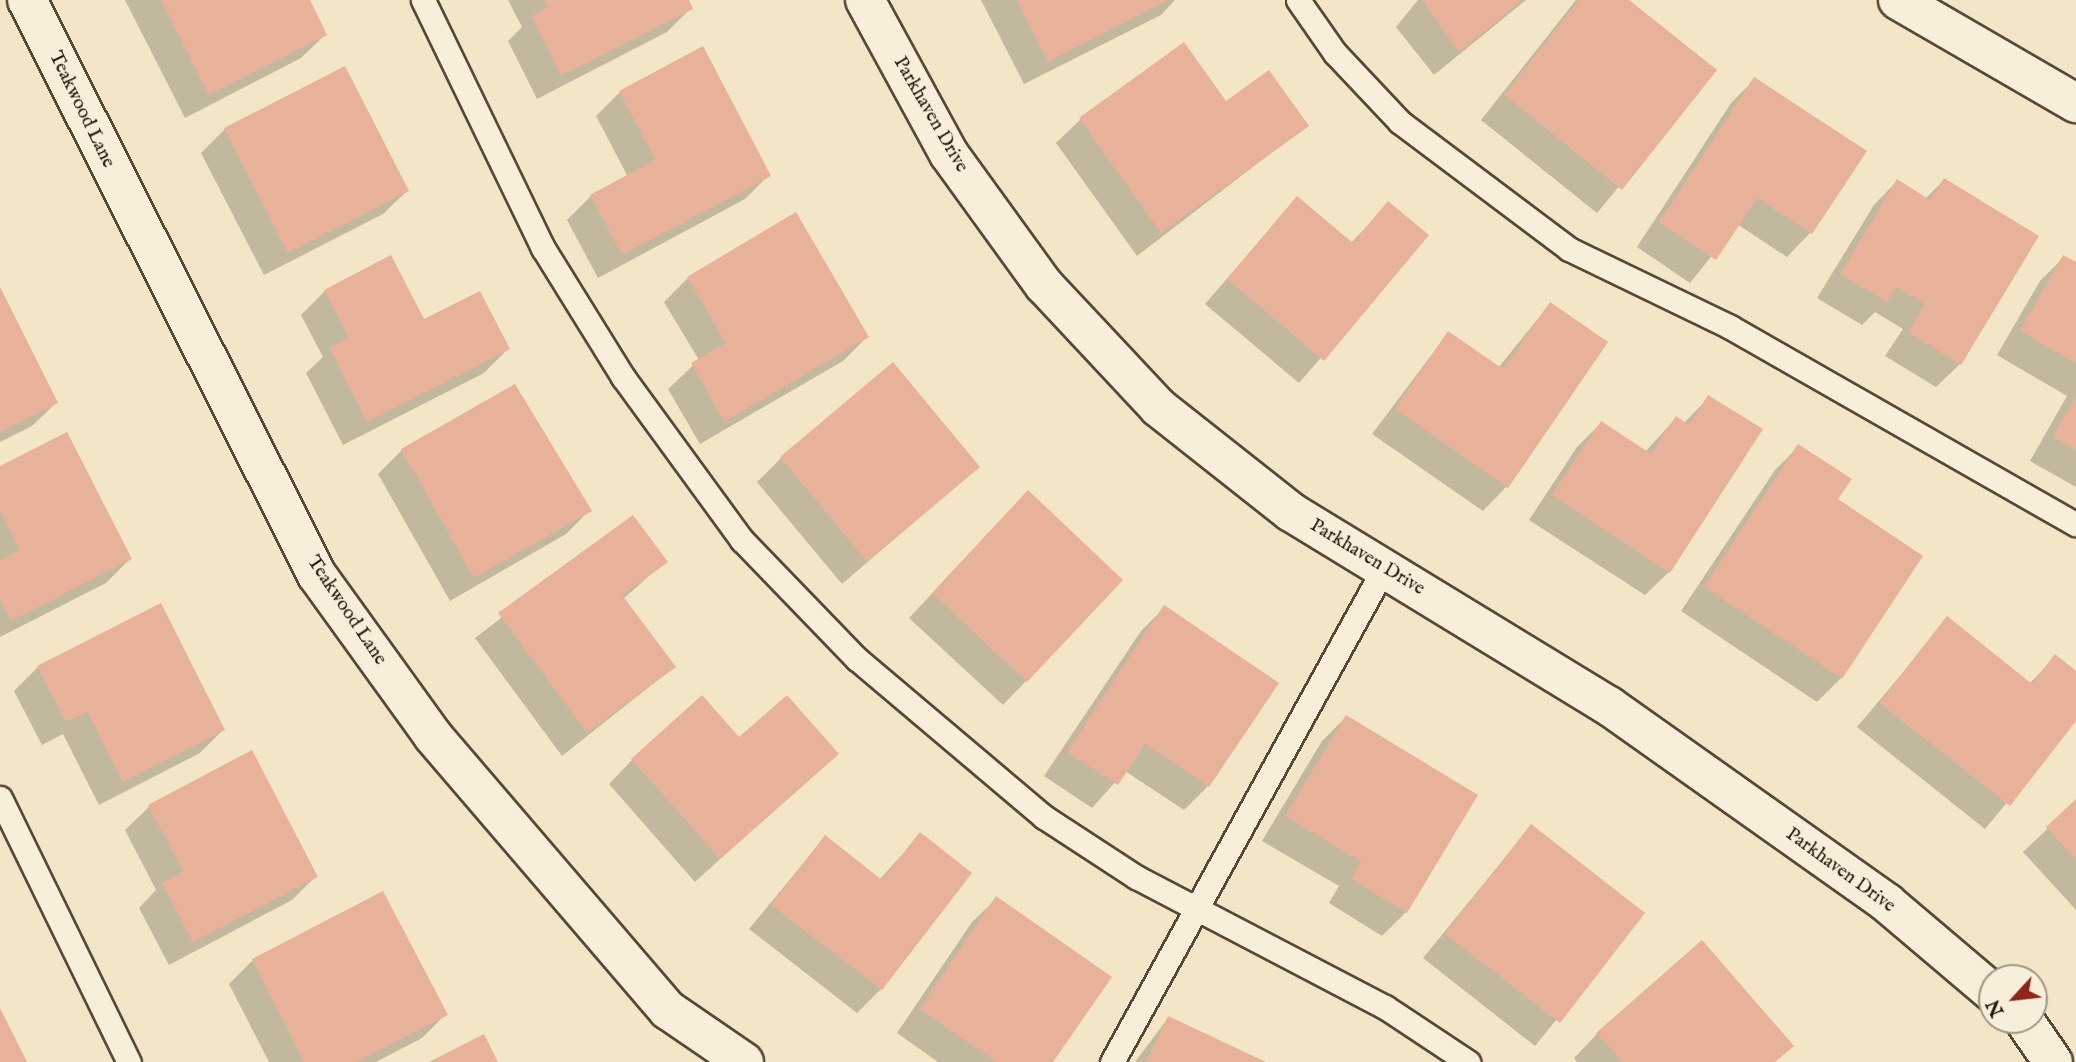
<!DOCTYPE html>
<style>
body{margin:0}
#map{position:relative;width:2076px;height:1062px;overflow:hidden;background:#f3e6c6;font-family:"IM FELL English",serif}
div>[style]{position:absolute}
.shadow>*{inset:0;background:#0003}
.building>*{inset:0;background:#e7b19a}
.roads{filter:drop-shadow(2px 0 #564837) drop-shadow(-2px 0 #564837) drop-shadow(0 2px #564837) drop-shadow(0 -2px #564837)}
.lane>*{height:23px;margin:-11.5px;padding:0 11.5px;transform-origin:11.5px;border-radius:11.5px;background:#f7efda}
.street>*{height:38px;margin:-19px;padding:0 19px;transform-origin:19px;border-radius:19px;background:#f7efda}
.secondary>*{height:38px;margin:-19px;padding:0 19px;transform-origin:19px;border-radius:19px;background:#f7efda}
span{translate:-50% -50%;white-space:nowrap;text-align:center;line-height:1.15;-webkit-text-stroke:5px #f7efda;paint-order:stroke}
.street-label{font-size:19px;color:#211407}
.north{position:absolute;left:1978px;top:964px;width:70px;height:70px;box-sizing:border-box;background:#f7efda;border:2px solid #a19786;border-radius:50%;rotate:243deg;font-size:19px;font-weight:700;line-height:28px;text-align:center;color:#211407}
.north::after{content:'';display:block;margin:auto;width:24px;height:32px;background:#8f2418;clip-path:polygon(50% 0,100% 100%,50% 72%,0 100%)}
</style>
<div id="map">
<div class="shadow">
<i style="clip-path:polygon(125px 0,308px 0,325px 35px,301px 58px,185px 118px)"></i>
<i style="clip-path:polygon(508px 0,687px 0,691px 8px,667px 32px,537px 99px,508px 41px,522px 27px)"></i>
<i style="clip-path:polygon(981px 0,1175px 0,1161px 15px,1024px 84px)"></i>
<i style="clip-path:polygon(1418px 0,1526px 0,1434px 75px,1396px 27px)"></i>
<i style="clip-path:polygon(1576px 0,1626px 0,1714px 71px,1597px 213px,1481px 120px)"></i>
<i style="clip-path:polygon(1755px 79px,1864px 151px,1810px 233px,1787px 257px,1737px 224px,1690px 283px,1637px 247px,1731px 103px)"></i>
<i style="clip-path:polygon(620px 92px,768px 176px,745px 199px,598px 278px,567px 220px,591px 196px,628px 177px,596px 116px)"></i>
<i style="clip-path:polygon(1226px 104px,1306px 126px,1137px 256px,1056px 143px,1080px 120px)"></i>
<i style="clip-path:polygon(225px 129px,407px 191px,383px 214px,264px 275px,201px 153px)"></i>
<i style="clip-path:polygon(1944px 180px,1960px 364px,1936px 387px,1885px 356px,1903px 329px,1875px 312px,1862px 325px,1817px 298px,1874px 205px,1897px 181px,1925px 199px)"></i>
<i style="clip-path:polygon(1297px 198px,1351px 243px,1388px 204px,1427px 235px,1299px 383px,1205px 304px)"></i>
<i style="clip-path:polygon(2064px 257px,2076px 264px,2076px 487px,2030px 461px,2067px 396px,1997px 355px,2040px 281px)"></i>
<i style="clip-path:polygon(688px 278px,867px 337px,843px 361px,700px 444px,668px 389px,699px 360px,664px 302px)"></i>
<i style="clip-path:polygon(0 291px,56px 403px,32px 426px,0 442px)"></i>
<i style="clip-path:polygon(325px 291px,423px 322px,508px 349px,484px 373px,343px 445px,306px 373px,323px 357px,301px 315px)"></i>
<i style="clip-path:polygon(1550px 304px,1605px 343px,1506px 487px,1483px 511px,1372px 434px,1448px 333px,1498px 368px)"></i>
<i style="clip-path:polygon(514px 386px,590px 510px,566px 534px,450px 601px,378px 474px,402px 450px)"></i>
<i style="clip-path:polygon(1709px 397px,1669px 572px,1645px 595px,1529px 520px,1577px 447px,1601px 423px,1645px 452px,1676px 418px,1684px 423px)"></i>
<i style="clip-path:polygon(1799px 446px,1841px 678px,1817px 702px,1681px 611px,1775px 470px)"></i>
<i style="clip-path:polygon(781px 458px,978px 467px,842px 584px,757px 482px)"></i>
<i style="clip-path:polygon(0 468px,130px 559px,106px 583px,0 637px)"></i>
<i style="clip-path:polygon(1005px 516px,1026px 681px,1003px 705px,909px 618px)"></i>
<i style="clip-path:polygon(633px 517px,665px 562px,623px 599px,674px 667px,562px 756px,475px 638px)"></i>
<i style="clip-path:polygon(1165px 607px,1208px 786px,1184px 810px,1125px 771px,1092px 808px,1044px 776px,1141px 631px)"></i>
<i style="clip-path:polygon(1948px 619px,2029px 684px,2055px 657px,2076px 673px,2076px 719px,1985px 829px,1857px 727px)"></i>
<i style="clip-path:polygon(38px 667px,223px 730px,200px 753px,99px 805px,63px 734px,42px 745px,14px 691px)"></i>
<i style="clip-path:polygon(1346px 717px,1406px 912px,1382px 936px,1329px 903px,1339px 886px,1262px 841px,1322px 741px)"></i>
<i style="clip-path:polygon(739px 739px,836px 754px,695px 882px,609px 784px,632px 760px)"></i>
<i style="clip-path:polygon(251px 753px,316px 876px,292px 900px,169px 965px,139px 908px,156px 890px,125px 830px,149px 807px)"></i>
<i style="clip-path:polygon(2076px 802px,2076px 910px,2023px 852px)"></i>
<i style="clip-path:polygon(1531px 826px,1643px 913px,1535px 1046px,1423px 958px)"></i>
<i style="clip-path:polygon(920px 835px,881px 989px,857px 1013px,749px 929px,825px 837px,879px 880px)"></i>
<i style="clip-path:polygon(383px 893px,445px 1015px,422px 1038px,376px 1062px,269px 1062px,229px 984px,253px 960px)"></i>
<i style="clip-path:polygon(996px 899px,1051px 1062px,938px 1062px,897px 1033px,972px 922px)"></i>
<i style="clip-path:polygon(1168px 1018px,1262px 1062px,1135px 1062px)"></i>
<i style="clip-path:polygon(1597px 1034px,1775px 1062px,1577px 1062px,1574px 1058px)"></i>
</div>
<div class="building">
<i style="clip-path:polygon(161px 0,310px 0,327px 35px,209px 95px)"></i>
<i style="clip-path:polygon(544px 0,689px 0,693px 9px,561px 76px,531px 16px,548px 7px)"></i>
<i style="clip-path:polygon(1017px 0,1169px 0,1048px 62px)"></i>
<i style="clip-path:polygon(1422px 0,1523px 0,1459px 52px)"></i>
<i style="clip-path:polygon(1579px 0,1629px 0,1717px 70px,1622px 190px,1504px 95px)"></i>
<i style="clip-path:polygon(1184px 42px,1226px 101px,1269px 70px,1309px 126px,1161px 233px,1079px 118px)"></i>
<i style="clip-path:polygon(703px 46px,771px 176px,622px 255px,590px 195px,655px 160px,619px 91px)"></i>
<i style="clip-path:polygon(345px 66px,409px 191px,288px 253px,224px 128px)"></i>
<i style="clip-path:polygon(1754px 77px,1867px 151px,1812px 234px,1757px 198px,1716px 260px,1659px 223px)"></i>
<i style="clip-path:polygon(1944px 178px,2039px 236px,1961px 365px,1908px 332px,1925px 304px,1896px 287px,1887px 302px,1840px 274px,1897px 179px,1930px 200px)"></i>
<i style="clip-path:polygon(1297px 196px,1353px 243px,1388px 201px,1429px 235px,1324px 361px,1227px 279px)"></i>
<i style="clip-path:polygon(796px 212px,869px 337px,724px 422px,691px 363px,726px 343px,687px 277px)"></i>
<i style="clip-path:polygon(391px 255px,424px 319px,480px 291px,510px 349px,367px 422px,329px 348px,349px 338px,324px 290px)"></i>
<i style="clip-path:polygon(2063px 255px,2076px 262px,2076px 364px,2020px 331px)"></i>
<i style="clip-path:polygon(0 287px,58px 403px,0 432px)"></i>
<i style="clip-path:polygon(1550px 302px,1608px 342px,1508px 488px,1395px 409px,1448px 331px,1503px 369px)"></i>
<i style="clip-path:polygon(893px 362px,980px 467px,867px 562px,780px 457px)"></i>
<i style="clip-path:polygon(515px 384px,592px 511px,474px 578px,401px 449px)"></i>
<i style="clip-path:polygon(1708px 395px,1763px 429px,1670px 573px,1552px 495px,1601px 421px,1651px 454px,1676px 416px,1689px 425px)"></i>
<i style="clip-path:polygon(2076px 396px,2076px 450px,2053px 437px)"></i>
<i style="clip-path:polygon(67px 432px,132px 559px,11px 621px,0 600px,0 560px,20px 550px,0 510px,0 466px)"></i>
<i style="clip-path:polygon(1798px 444px,1852px 479px,1838px 499px,1923px 556px,1842px 679px,1704px 587px)"></i>
<i style="clip-path:polygon(1028px 490px,1123px 580px,1027px 682px,932px 593px)"></i>
<i style="clip-path:polygon(633px 515px,668px 562px,622px 595px,676px 667px,587px 733px,498px 613px)"></i>
<i style="clip-path:polygon(161px 603px,225px 730px,123px 782px,87px 712px,66px 722px,37px 666px)"></i>
<i style="clip-path:polygon(1164px 605px,1279px 683px,1209px 787px,1145px 744px,1118px 785px,1067px 752px)"></i>
<i style="clip-path:polygon(1947px 616px,2032px 684px,2055px 654px,2076px 671px,2076px 721px,2010px 806px,1879px 703px)"></i>
<i style="clip-path:polygon(702px 695px,739px 737px,787px 695px,839px 754px,720px 859px,631px 759px)"></i>
<i style="clip-path:polygon(1346px 715px,1478px 795px,1407px 913px,1351px 879px,1361px 862px,1285px 816px)"></i>
<i style="clip-path:polygon(252px 750px,318px 877px,193px 942px,162px 883px,183px 872px,148px 805px)"></i>
<i style="clip-path:polygon(2076px 799px,2076px 860px,2046px 827px)"></i>
<i style="clip-path:polygon(1531px 824px,1645px 913px,1560px 1023px,1445px 934px)"></i>
<i style="clip-path:polygon(920px 832px,972px 873px,882px 990px,771px 905px,825px 835px,882px 880px)"></i>
<i style="clip-path:polygon(383px 891px,448px 1015px,356px 1062px,304px 1062px,252px 959px)"></i>
<i style="clip-path:polygon(996px 896px,1112px 977px,1053px 1062px,996px 1062px,919px 1009px)"></i>
<i style="clip-path:polygon(1702px 940px,1794px 1046px,1775px 1062px,1622px 1062px,1596px 1033px)"></i>
<i style="clip-path:polygon(0 1008px,27px 1062px,0 1062px)"></i>
<i style="clip-path:polygon(1168px 1016px,1266px 1062px,1146px 1062px)"></i>
<i style="clip-path:polygon(484px 1034px,498px 1062px,429px 1062px)"></i>
</div>
<div class="roads">
<div class="lane">
<i style="left:423px;top:0;width:276px;rotate:64.2deg"></i>
<i style="left:543px;top:248px;width:152px;rotate:58.2deg"></i>
<i style="left:623px;top:377px;width:202px;rotate:53.9deg"></i>
<i style="left:742px;top:540px;width:165px;rotate:46deg"></i>
<i style="left:857px;top:659px;width:245px;rotate:40.2deg"></i>
<i style="left:1044px;top:817px;width:110px;rotate:33.1deg"></i>
<i style="left:1136px;top:877px;width:281px;rotate:27.6deg"></i>
<i style="left:1385px;top:1007px;width:100px;rotate:33.5deg"></i>
<i style="left:1298px;top:0;width:65px;rotate:55.1deg"></i>
<i style="left:1335px;top:53px;width:95px;rotate:46.7deg"></i>
<i style="left:1400px;top:122px;width:211px;rotate:36.9deg"></i>
<i style="left:1569px;top:249px;width:179px;rotate:25.8deg"></i>
<i style="left:1730px;top:327px;width:398px;rotate:29.7deg"></i>
<i style="left:0;top:798px;width:294px;rotate:64deg"></i>
<i style="left:1112px;top:1062px;width:564px;rotate:-61.16deg"></i>
</div>
<div class="street">
<i style="left:27px;top:0;width:644px;rotate:63.24deg"></i>
<i style="left:317px;top:575px;width:198px;rotate:54.2deg"></i>
<i style="left:433px;top:736px;width:361px;rotate:49.4deg"></i>
<i style="left:668px;top:1010px;width:92px;rotate:34.4deg"></i>
<i style="left:1898px;top:0;width:206px;rotate:30.1deg"></i>
</div>
<div class="secondary">
<i style="left:865px;top:0;width:175px;rotate:61.4deg"></i>
<i style="left:949px;top:154px;width:162px;rotate:54.1deg"></i>
<i style="left:1044px;top:285px;width:167px;rotate:46.9deg"></i>
<i style="left:1158px;top:407px;width:169px;rotate:38.3deg"></i>
<i style="left:1291px;top:512px;width:373px;rotate:31.4deg"></i>
<i style="left:1609px;top:706px;width:341px;rotate:35.3deg"></i>
<i style="left:1887px;top:903px;width:138px;rotate:40.3deg"></i>
<i style="left:2024px;top:1020px;width:51px;rotate:55.4deg"></i>
</div>
</div>
<div class="street-label">
<span style="left:81px;top:110px;rotate:64deg">Teakwood Lane</span>
<span style="left:930px;top:115px;rotate:60deg">Parkhaven Drive</span>
<span style="left:1367px;top:558px;rotate:31deg">Parkhaven Drive</span>
<span style="left:346px;top:611px;rotate:56deg">Teakwood Lane</span>
<span style="left:1840px;top:871px;rotate:36deg">Parkhaven Drive</span>
</div>
<div class="north">N</div>
</div>
